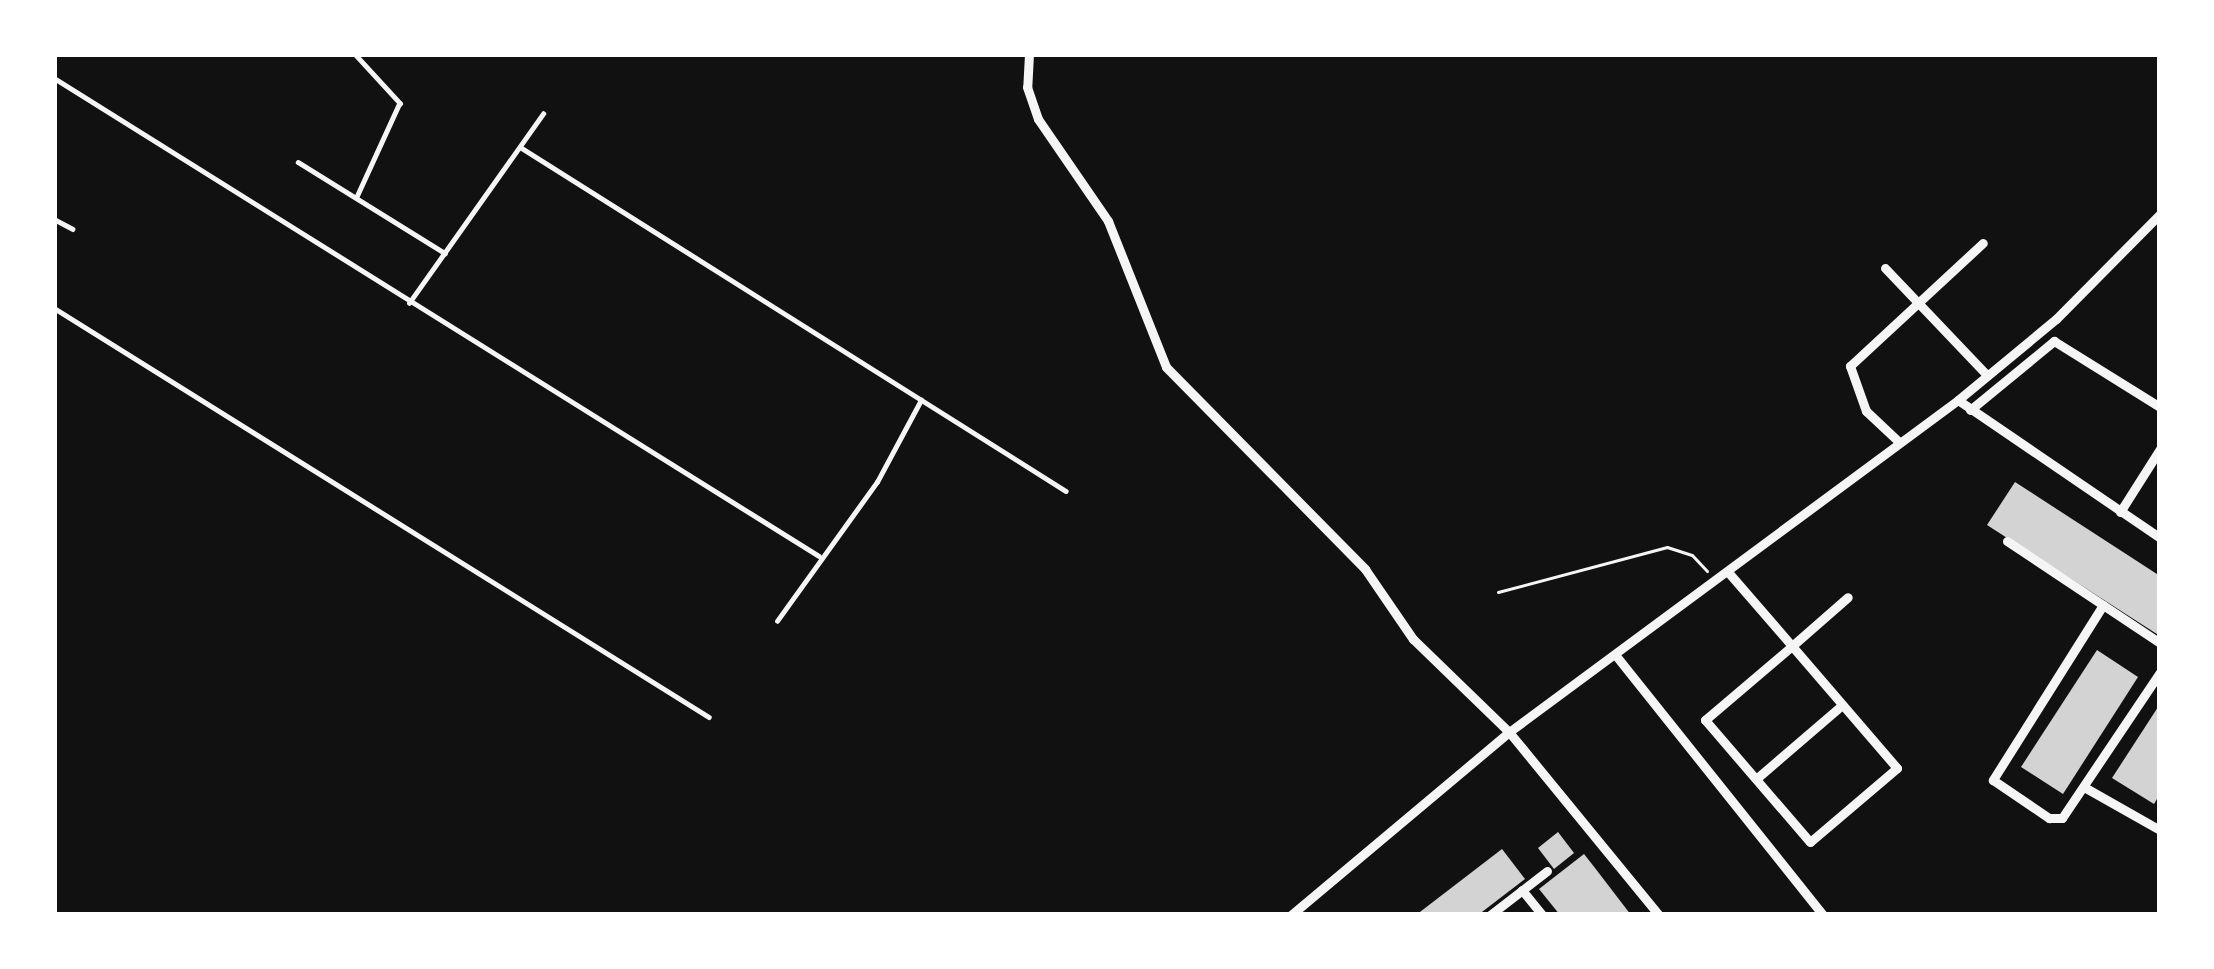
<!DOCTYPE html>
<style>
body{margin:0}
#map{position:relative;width:2214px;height:969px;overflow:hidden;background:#111;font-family:Manrope,sans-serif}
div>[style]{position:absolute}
.building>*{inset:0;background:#d3d3d3}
.path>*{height:3px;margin:-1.5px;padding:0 1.5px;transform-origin:1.5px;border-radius:1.5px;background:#f5f5f5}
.service>*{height:4.5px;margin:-2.25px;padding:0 2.25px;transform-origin:2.25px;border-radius:2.25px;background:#f5f5f5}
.minor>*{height:9px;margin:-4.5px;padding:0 4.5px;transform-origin:4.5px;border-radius:4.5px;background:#f5f5f5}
span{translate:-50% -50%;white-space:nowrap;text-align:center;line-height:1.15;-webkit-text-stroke:12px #fff;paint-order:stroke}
.frame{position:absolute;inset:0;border:57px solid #fff;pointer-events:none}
</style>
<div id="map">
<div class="building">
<i style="clip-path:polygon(2015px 482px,2160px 576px,2160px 636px,1987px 525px)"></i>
<i style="clip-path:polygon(2097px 650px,2138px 677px,2063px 794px,2021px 767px)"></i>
<i style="clip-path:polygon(2160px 704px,2160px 794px,2154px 804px,2112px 778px)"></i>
<i style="clip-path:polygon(1558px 832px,1574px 853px,1554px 869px,1538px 848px)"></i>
<i style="clip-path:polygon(1502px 849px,1525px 879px,1478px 915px,1416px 915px)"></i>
<i style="clip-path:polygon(1584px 854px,1595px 868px,1631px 915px,1560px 915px,1539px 889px)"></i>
</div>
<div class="path">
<i style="left:1498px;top:592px;width:175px;rotate:-14.9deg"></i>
<i style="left:1667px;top:547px;width:26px;rotate:18deg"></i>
<i style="left:1692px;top:555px;width:22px;rotate:47deg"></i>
</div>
<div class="service">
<i style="left:355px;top:54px;width:67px;rotate:47.4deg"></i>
<i style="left:400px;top:103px;width:103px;rotate:114.6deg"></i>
<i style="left:54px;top:78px;width:902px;rotate:32deg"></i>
<i style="left:520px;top:147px;width:645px;rotate:32.21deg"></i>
<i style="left:298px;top:162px;width:173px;rotate:31.8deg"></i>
<i style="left:54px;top:219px;width:21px;rotate:28deg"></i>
<i style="left:409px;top:303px;width:232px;rotate:-54.7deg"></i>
<i style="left:54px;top:308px;width:772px;rotate:31.98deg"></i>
<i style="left:777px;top:621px;width:171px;rotate:-54.3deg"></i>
<i style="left:877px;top:482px;width:93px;rotate:-61.8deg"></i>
</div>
<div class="minor">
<i style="left:1029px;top:54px;width:33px;rotate:93deg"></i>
<i style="left:1027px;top:87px;width:34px;rotate:71deg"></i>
<i style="left:1038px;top:119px;width:124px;rotate:55.5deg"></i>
<i style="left:1108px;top:221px;width:157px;rotate:68.3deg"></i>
<i style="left:1166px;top:367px;width:284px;rotate:45.4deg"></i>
<i style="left:1365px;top:569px;width:85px;rotate:55.6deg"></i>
<i style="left:1413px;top:639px;width:134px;rotate:44.1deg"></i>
<i style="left:1509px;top:732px;width:237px;rotate:50.7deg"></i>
<i style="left:1885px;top:268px;width:146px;rotate:46.4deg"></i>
<i style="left:1958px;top:400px;width:245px;rotate:34.3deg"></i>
<i style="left:1970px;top:410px;width:109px;rotate:-39.4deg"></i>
<i style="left:2054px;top:341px;width:125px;rotate:31.9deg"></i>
<i style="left:1898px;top:441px;width:44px;rotate:-136.8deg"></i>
<i style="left:1866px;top:411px;width:48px;rotate:-109.6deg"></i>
<i style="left:1850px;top:366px;width:181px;rotate:-42.8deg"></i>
<i style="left:2120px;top:512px;width:75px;rotate:-57.6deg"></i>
<i style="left:2007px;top:541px;width:184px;rotate:33.7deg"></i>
<i style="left:1728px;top:572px;width:98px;rotate:49.1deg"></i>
<i style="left:1792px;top:646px;width:161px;rotate:49.3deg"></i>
<i style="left:1897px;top:768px;width:114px;rotate:139.6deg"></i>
<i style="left:1810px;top:842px;width:161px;rotate:-130.7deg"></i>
<i style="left:1705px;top:720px;width:114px;rotate:-40.4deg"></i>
<i style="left:1792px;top:646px;width:74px;rotate:-41.2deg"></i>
<i style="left:2103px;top:605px;width:207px;rotate:122.2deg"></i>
<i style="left:1993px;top:780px;width:68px;rotate:34.2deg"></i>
<i style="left:2049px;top:818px;width:13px"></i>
<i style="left:2062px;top:818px;width:176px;rotate:-56.1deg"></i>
<i style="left:1617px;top:657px;width:330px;rotate:51.4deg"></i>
<i style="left:1756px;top:779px;width:113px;rotate:-40.7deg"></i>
<i style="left:2084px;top:787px;width:87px;rotate:29.5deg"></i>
<i style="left:1522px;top:890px;width:32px;rotate:51deg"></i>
<i style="left:1291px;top:915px;width:285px;rotate:-40deg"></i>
<i style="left:1509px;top:732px;width:558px;rotate:-36.48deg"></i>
<i style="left:1958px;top:400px;width:127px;rotate:-39.6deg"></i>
<i style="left:2056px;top:319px;width:148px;rotate:-45.3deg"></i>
<i style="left:1490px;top:915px;width:72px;rotate:-37.7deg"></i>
</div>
<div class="frame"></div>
</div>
